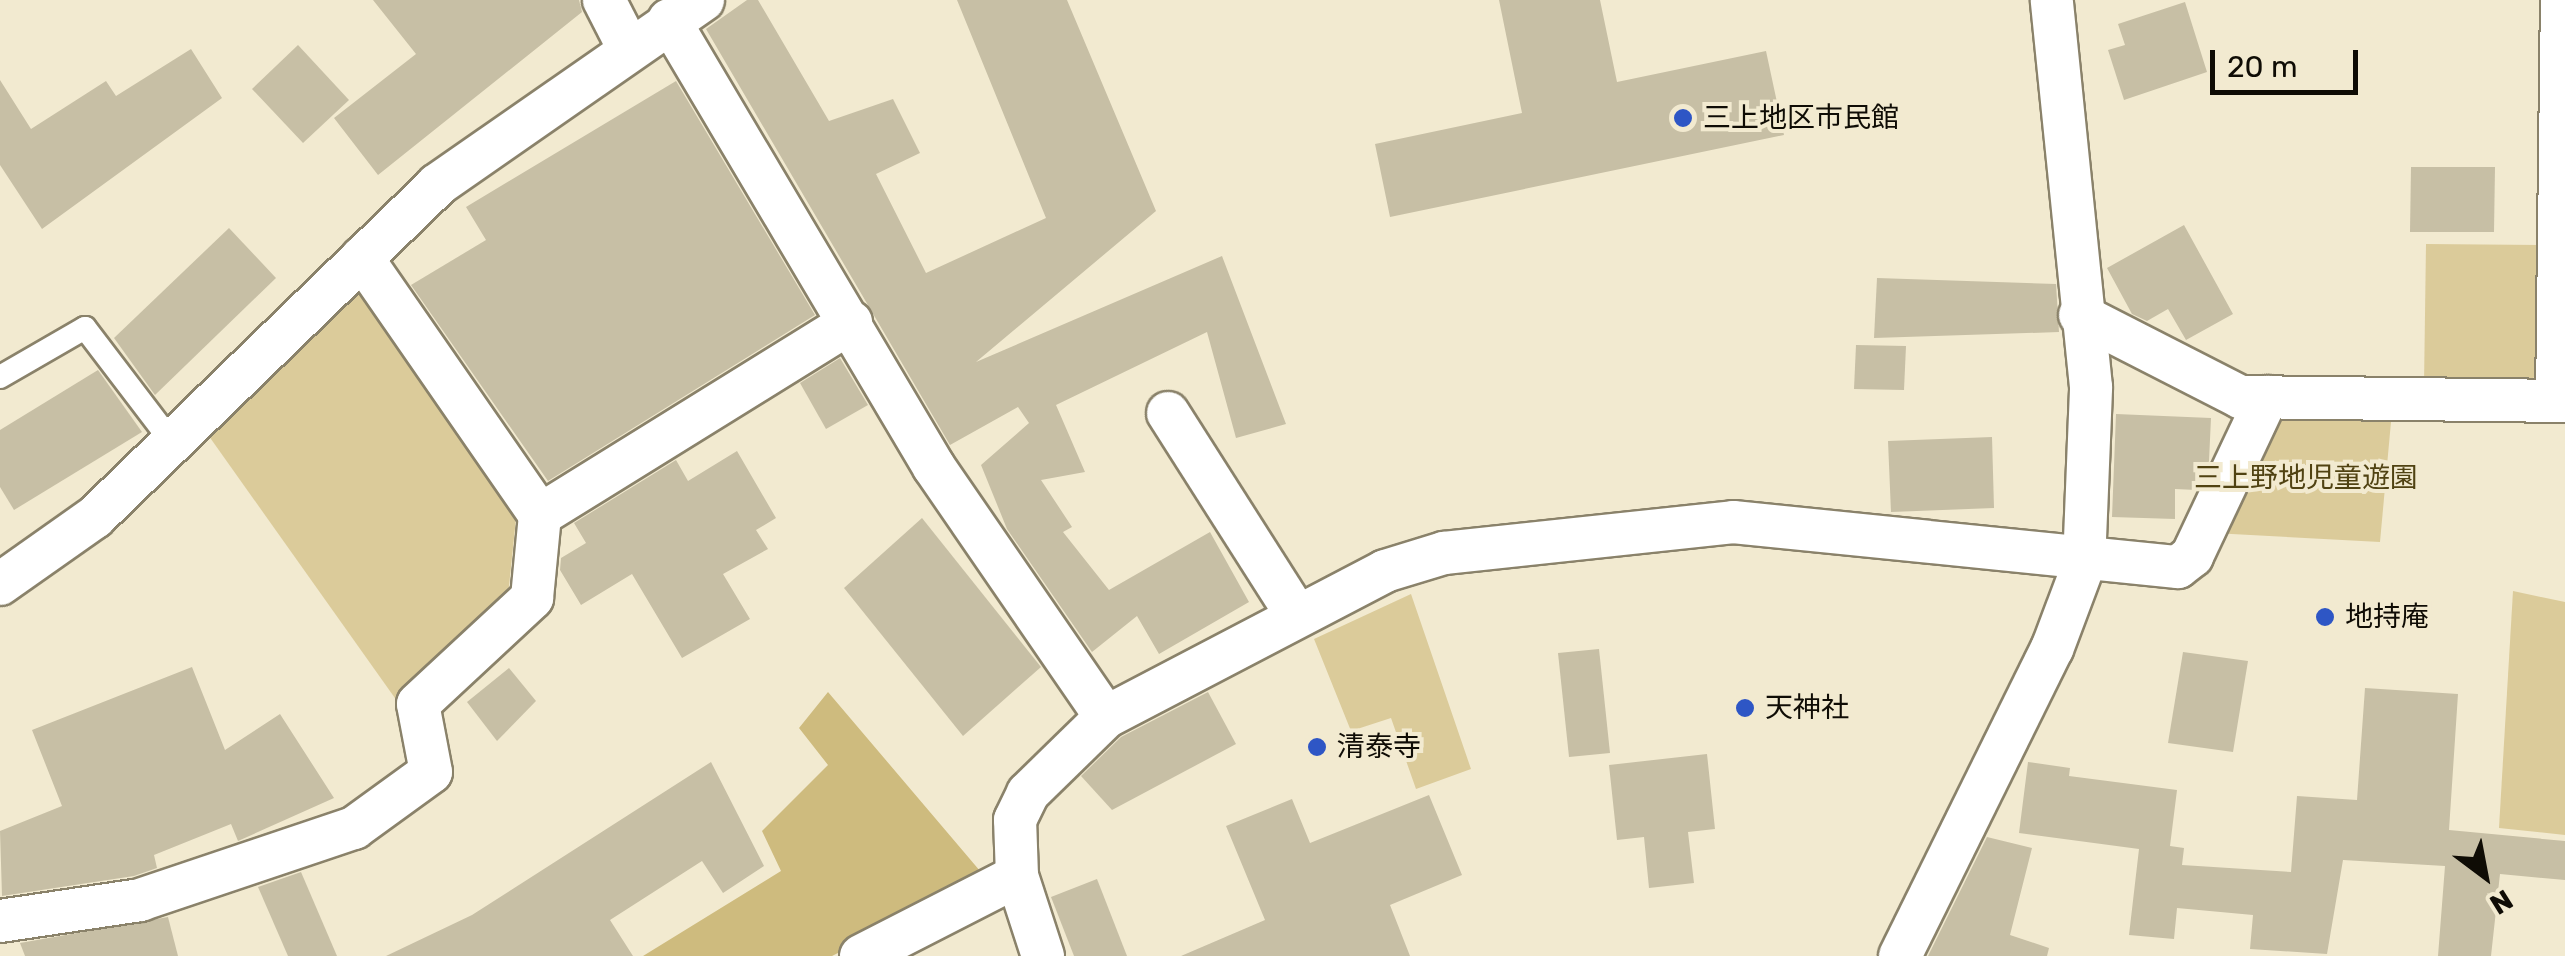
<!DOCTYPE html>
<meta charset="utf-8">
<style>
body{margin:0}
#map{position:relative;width:2565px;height:956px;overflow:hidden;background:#f2ead0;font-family:Rubik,"Noto Sans JP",sans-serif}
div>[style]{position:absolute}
.green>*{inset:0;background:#dbcb9a}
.forest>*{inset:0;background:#cebb7e}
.building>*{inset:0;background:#c7bfa5}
.roads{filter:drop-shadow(2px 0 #8a826a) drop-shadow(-2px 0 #8a826a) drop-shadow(0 2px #8a826a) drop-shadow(0 -2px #8a826a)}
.lane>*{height:22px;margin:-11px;padding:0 11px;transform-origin:11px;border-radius:11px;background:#fff}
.street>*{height:42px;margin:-21px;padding:0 21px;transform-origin:21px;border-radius:21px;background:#fff}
.dots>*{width:28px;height:28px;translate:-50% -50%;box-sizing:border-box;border:5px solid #f2ead0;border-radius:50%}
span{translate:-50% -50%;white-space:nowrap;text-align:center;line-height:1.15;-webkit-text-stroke:8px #f2ead0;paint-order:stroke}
.poi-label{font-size:28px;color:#0f0c05}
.left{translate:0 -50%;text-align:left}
.park-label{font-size:28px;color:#504212}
.north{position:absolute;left:2435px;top:826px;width:100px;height:100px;-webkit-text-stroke:8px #f2ead0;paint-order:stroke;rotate:148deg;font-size:28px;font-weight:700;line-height:40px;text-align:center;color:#0f0c05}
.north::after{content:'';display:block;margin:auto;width:35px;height:45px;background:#0f0c05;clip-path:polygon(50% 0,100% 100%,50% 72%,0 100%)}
.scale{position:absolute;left:2210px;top:50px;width:148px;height:45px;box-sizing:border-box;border:5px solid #0f0c05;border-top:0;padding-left:12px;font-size:30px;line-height:35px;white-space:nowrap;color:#0f0c05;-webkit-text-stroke:8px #f2ead0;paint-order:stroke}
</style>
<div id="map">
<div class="green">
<i style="clip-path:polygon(2426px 244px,2541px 245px,2540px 372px,2524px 386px,2424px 385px)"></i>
<i style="clip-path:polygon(365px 286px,517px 509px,507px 605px,402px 708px,206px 432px)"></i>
<i style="clip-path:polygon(2268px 417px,2391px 422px,2380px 542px,2213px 533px)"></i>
<i style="clip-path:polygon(2513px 591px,2565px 602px,2565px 835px,2499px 828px)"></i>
<i style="clip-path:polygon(1411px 594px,1471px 769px,1416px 789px,1391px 718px,1351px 731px,1314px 639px)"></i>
</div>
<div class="forest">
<i style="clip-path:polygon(828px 692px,986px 878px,832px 956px,643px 956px,781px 871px,762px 831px,828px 765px,799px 728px)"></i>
</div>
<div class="building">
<i style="clip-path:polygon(373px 0,579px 0,582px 12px,378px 175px,334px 118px,416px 54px)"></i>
<i style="clip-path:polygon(747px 0,758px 0,829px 121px,893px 99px,920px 153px,876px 174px,926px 273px,1046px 218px,957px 0,1067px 0,1156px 211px,976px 362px,1222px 256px,1286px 424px,1236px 438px,1207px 332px,1056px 405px,1085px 472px,1041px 480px,1072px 527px,1063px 532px,1109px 590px,1210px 532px,1249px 602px,1159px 654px,1137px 616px,1092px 652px,1007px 529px,981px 465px,1029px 423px,1018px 407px,950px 445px,706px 29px)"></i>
<i style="clip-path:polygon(1499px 0,1600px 0,1617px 82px,1766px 51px,1784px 135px,1390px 217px,1375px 144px,1522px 113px)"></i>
<i style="clip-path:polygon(2185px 2px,2207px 72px,2124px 100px,2108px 50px,2125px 45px,2118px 24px)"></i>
<i style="clip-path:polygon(298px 45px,349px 100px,303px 143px,252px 89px)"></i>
<i style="clip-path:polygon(191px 49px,222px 98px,42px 229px,0 165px,0 80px,31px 129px,106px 81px,116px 96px)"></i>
<i style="clip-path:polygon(676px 81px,815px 315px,548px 481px,411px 285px,486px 240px,466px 207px)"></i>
<i style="clip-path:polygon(2411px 167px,2495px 167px,2494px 232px,2410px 232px)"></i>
<i style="clip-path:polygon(2184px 225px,2233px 314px,2186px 340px,2168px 309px,2147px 321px,2132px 314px,2107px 268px)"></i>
<i style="clip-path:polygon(229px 228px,276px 278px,155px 395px,114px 338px)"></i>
<i style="clip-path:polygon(1877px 278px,2056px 284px,2059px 332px,1874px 338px)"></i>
<i style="clip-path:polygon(1856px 345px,1906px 346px,1904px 390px,1854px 389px)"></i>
<i style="clip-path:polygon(840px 358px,868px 405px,826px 429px,800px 383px)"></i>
<i style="clip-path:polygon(98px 370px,142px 432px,14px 510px,0 487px,0 430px)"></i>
<i style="clip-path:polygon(2116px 414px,2211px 418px,2209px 461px,2196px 490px,2175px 489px,2175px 519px,2112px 517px)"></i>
<i style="clip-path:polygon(1992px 437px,1994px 508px,1891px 512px,1888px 441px)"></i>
<i style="clip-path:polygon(737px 451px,776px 518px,756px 530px,768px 549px,723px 574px,750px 619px,682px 658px,632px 574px,581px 605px,560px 570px,561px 558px,586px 543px,574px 523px,676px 460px,688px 481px)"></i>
<i style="clip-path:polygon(922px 518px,1041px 667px,963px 736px,844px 588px)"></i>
<i style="clip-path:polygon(1599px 649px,1610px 753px,1569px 757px,1558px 653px)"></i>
<i style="clip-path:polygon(2183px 652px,2248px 661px,2233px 752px,2168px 743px)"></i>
<i style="clip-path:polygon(192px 667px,225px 750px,280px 714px,334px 798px,238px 841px,231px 824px,154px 855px,157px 868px,134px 876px,2px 896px,0 831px,62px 806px,32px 730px)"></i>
<i style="clip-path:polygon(509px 668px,536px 701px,497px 741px,467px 702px)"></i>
<i style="clip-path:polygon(2365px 688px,2458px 694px,2449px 830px,2565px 841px,2565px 880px,2500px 874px,2491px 956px,2438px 956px,2445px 866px,2343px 860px,2327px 954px,2250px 949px,2253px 915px,2177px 908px,2174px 939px,2129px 935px,2139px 849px,2019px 833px,2028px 762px,2070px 768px,2069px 776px,2177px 790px,2170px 846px,2184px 848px,2182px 865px,2291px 872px,2297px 796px,2357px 800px)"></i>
<i style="clip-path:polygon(1208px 692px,1236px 744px,1112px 810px,1081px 776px,1121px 737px)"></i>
<i style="clip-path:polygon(1707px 754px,1715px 829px,1688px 832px,1694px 883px,1649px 888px,1644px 837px,1617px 840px,1609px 765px)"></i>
<i style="clip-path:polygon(711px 762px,764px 866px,723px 893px,702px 861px,610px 920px,633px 956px,386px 956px,472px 915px)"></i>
<i style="clip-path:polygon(1429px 795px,1462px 875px,1390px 905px,1410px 956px,1181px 956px,1265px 920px,1226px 826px,1292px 799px,1310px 843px)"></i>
<i style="clip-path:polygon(1987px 837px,2032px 848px,2010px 935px,2049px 948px,2047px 956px,1928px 956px)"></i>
<i style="clip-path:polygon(301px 872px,337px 956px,288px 956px,258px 887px)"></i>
<i style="clip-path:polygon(1097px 879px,1127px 956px,1074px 956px,1051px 897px)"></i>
<i style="clip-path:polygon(168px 917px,178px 956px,25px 956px,20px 943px)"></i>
</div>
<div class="roads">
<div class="lane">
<i style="left:0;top:377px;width:98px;rotate:-30deg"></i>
<i style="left:85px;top:328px;width:143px;rotate:52.7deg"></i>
</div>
<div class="street">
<i style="left:604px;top:0;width:53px;rotate:62.9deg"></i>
<i style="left:669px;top:20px;width:520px;rotate:59.34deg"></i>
<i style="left:934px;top:467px;width:303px;rotate:55.5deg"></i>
<i style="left:2080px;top:315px;width:180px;rotate:27.1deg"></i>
<i style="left:2240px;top:397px;width:325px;rotate:0.7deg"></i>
<i style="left:2557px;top:401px;width:401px;rotate:-89.3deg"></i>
<i style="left:1168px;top:413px;width:238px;rotate:57.5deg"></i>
<i style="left:540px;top:515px;width:366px;rotate:-31.8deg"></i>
<i style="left:0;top:584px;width:116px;rotate:-35.2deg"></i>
<i style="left:95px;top:517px;width:477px;rotate:-44.1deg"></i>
<i style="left:437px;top:185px;width:324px;rotate:-34.8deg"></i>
<i style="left:0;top:921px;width:142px;rotate:-8.5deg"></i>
<i style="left:140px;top:900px;width:226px;rotate:-18.6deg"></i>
<i style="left:354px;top:828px;width:95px;rotate:-36deg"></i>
<i style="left:431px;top:772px;width:69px;rotate:-100.8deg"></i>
<i style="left:418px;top:704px;width:156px;rotate:-42.9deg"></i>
<i style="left:532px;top:598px;width:83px;rotate:-84.5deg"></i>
<i style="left:540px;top:515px;width:313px;rotate:-124.7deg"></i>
<i style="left:861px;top:956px;width:175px;rotate:-27.1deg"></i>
<i style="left:1043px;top:956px;width:84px;rotate:-108deg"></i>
<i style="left:1017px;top:876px;width:56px;rotate:-92deg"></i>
<i style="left:1015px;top:820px;width:30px;rotate:-64deg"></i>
<i style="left:1028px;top:793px;width:109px;rotate:-44.3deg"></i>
<i style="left:1106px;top:717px;width:315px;rotate:-27.6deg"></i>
<i style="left:1385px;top:571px;width:62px;rotate:-17deg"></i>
<i style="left:1444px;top:553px;width:291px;rotate:-6.1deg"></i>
<i style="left:1733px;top:522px;width:447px;rotate:5.8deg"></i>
<i style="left:2178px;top:567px;width:18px;rotate:-38deg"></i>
<i style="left:2192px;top:556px;width:176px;rotate:-64.7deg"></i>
<i style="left:1900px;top:956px;width:343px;rotate:-63.7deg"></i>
<i style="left:2052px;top:649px;width:91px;rotate:-69.4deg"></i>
<i style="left:2084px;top:564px;width:177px;rotate:-87.7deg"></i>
<i style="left:2091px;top:387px;width:389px;rotate:-95.8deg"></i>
</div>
</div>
<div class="dots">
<i style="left:1683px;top:118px;background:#2e56c5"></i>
<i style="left:2325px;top:617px;background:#2e56c5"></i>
<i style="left:1745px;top:708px;background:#2e56c5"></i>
<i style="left:1317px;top:747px;background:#2e56c5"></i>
</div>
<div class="poi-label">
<span class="left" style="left:1703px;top:118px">三上地区市民館</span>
<span class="left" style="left:2345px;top:617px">地持庵</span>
<span class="left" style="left:1765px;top:708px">天神社</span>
<span class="left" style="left:1337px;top:747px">清泰寺</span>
</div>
<div class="park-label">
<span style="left:2306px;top:478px">三上野地児童遊園</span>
</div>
<div class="north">N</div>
<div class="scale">20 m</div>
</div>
